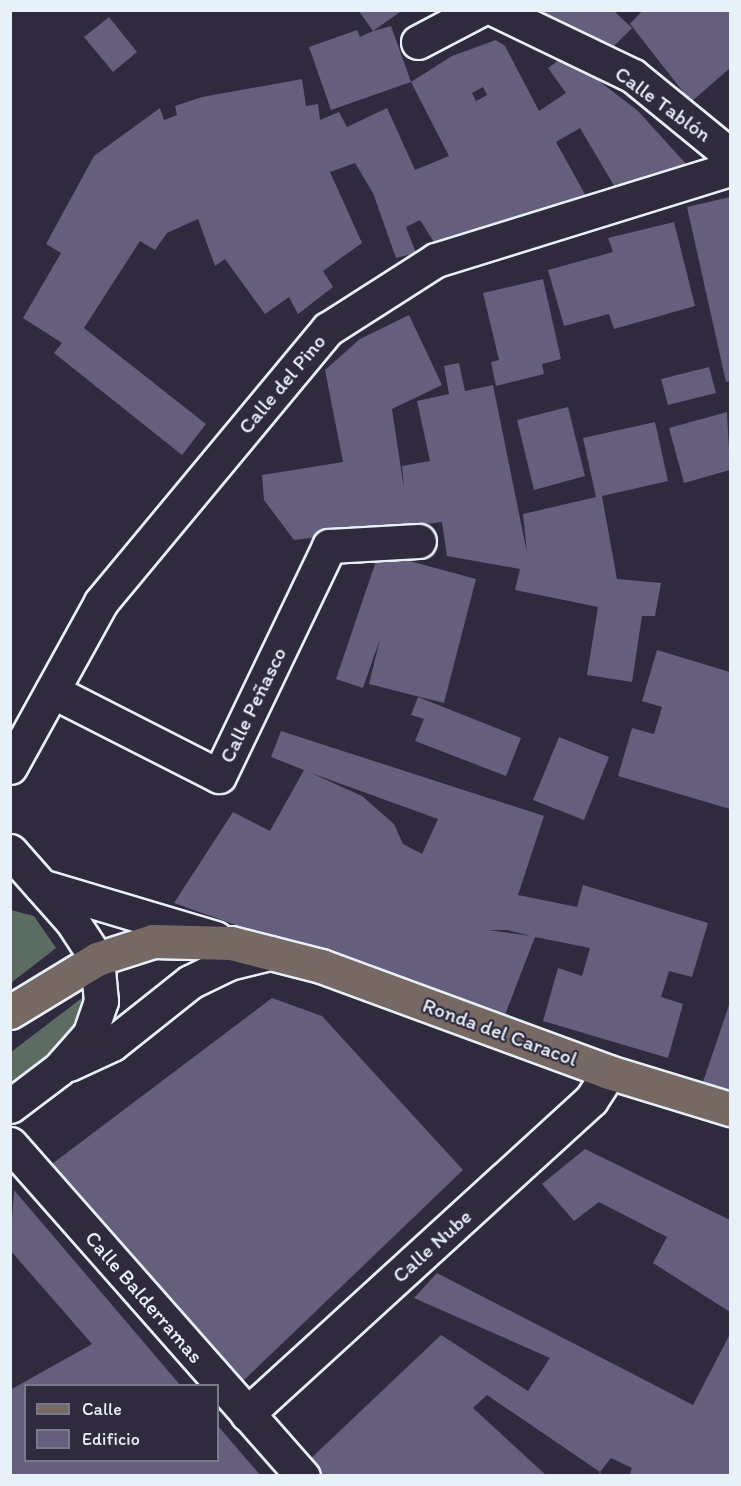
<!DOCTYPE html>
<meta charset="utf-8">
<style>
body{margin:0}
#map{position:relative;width:741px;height:1486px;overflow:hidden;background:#2f2a3d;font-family:Itim,sans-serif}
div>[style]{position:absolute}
.green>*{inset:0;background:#5d6c62}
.building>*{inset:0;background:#655e7c}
.roads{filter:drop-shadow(2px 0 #e8f1f8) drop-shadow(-2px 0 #e8f1f8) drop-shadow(0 2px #e8f1f8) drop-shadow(0 -2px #e8f1f8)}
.minor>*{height:33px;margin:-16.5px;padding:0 16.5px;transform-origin:16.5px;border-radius:16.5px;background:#2f2a3d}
.major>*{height:33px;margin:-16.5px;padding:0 16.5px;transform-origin:16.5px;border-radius:16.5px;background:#766964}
span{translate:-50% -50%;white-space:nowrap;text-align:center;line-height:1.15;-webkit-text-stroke:4.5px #2f2a3d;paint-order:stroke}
.street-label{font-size:21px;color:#e8f1f8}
.frame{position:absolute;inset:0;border:12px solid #e8f1f8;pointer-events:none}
.legend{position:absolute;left:24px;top:1384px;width:195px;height:78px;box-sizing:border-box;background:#2f2a3d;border:2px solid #797a88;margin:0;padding:8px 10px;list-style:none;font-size:18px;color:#e8f1f8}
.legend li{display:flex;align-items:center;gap:12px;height:30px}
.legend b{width:30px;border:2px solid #797a88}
</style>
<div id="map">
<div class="green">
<i style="clip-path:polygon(11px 910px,34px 916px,56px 948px,11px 983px)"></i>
<i style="clip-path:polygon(82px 998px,76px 1026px,58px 1048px,11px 1084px,11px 1052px)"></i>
</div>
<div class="building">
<i style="clip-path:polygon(evenodd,358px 10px,403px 10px,373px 31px,391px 26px,411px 82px,452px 56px,496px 40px,505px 46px,539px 111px,566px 93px,548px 68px,559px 60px,590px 74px,638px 111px,687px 165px,616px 189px,580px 128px,556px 142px,587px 198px,439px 250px,420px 220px,406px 227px,416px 253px,396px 258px,373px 193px,355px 163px,330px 172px,362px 243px,323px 271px,333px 287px,298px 314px,289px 297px,265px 314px,225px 259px,215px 266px,198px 219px,167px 233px,155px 250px,140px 241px,84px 328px,206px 424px,182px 455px,54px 353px,62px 343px,23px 318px,61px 253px,46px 244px,94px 156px,160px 108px,164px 120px,177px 115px,175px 106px,202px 97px,302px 79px,306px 106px,318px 104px,320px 120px,339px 112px,347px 127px,387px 108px,415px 170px,449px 156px,411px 82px,331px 110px,309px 47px,357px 30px,360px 37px,373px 31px,358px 10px,483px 87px,487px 95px,476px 101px,472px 93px,483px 87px)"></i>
<i style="clip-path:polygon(540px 10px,613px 10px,632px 28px,607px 53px)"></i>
<i style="clip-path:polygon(643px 10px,730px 10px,730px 68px,691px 102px,630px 24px)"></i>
<i style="clip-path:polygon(109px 17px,137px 52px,113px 72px,84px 37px)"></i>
<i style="clip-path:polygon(730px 197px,730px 381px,726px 382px,687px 207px)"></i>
<i style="clip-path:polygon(674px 222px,695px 306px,614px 329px,609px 314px,564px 326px,548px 270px,613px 252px,608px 238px)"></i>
<i style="clip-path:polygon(543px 279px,561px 359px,542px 364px,544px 374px,496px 386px,491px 362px,499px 360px,483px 293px)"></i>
<i style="clip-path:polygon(409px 315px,442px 385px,392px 409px,404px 489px,402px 466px,430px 461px,417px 401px,449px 394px,444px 366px,459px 363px,465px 391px,493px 385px,527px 553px,523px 514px,596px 497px,583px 438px,655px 422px,668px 481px,602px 496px,617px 579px,661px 583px,655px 616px,642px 616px,632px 682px,587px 675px,598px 607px,515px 590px,520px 569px,447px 556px,442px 522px,294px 540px,264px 500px,262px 475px,343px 462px,325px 370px,360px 339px)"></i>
<i style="clip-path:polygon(709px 367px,716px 393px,668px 405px,661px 379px)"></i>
<i style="clip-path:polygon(568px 407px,585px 476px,534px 490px,517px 420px)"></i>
<i style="clip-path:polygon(727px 412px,730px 470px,684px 483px,669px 428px)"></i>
<i style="clip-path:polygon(391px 556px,476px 579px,444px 703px,369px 684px,380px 639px,363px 688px,336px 679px,377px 558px)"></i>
<i style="clip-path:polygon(657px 650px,730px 672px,730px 809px,618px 776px,632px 728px,654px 734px,662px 707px,642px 701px)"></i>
<i style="clip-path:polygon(418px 697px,521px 738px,506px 776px,415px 741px,424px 719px,411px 715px)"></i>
<i style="clip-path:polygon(evenodd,281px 731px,544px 816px,518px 895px,577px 907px,583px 885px,708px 923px,692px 977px,669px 971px,661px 997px,683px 1004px,668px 1058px,543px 1021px,558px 968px,582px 976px,590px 948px,535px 937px,503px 1020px,174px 903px,233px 812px,270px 831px,304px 770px,271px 757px,281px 731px,311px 773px,438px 819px,422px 854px,403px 844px,394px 824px,362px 796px,311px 773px,281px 731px,488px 930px,507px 930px,531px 936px,488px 930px)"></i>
<i style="clip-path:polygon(559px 737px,609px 757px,584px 820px,533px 800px)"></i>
<i style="clip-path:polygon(272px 998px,322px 1016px,463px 1170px,241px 1383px,48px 1167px)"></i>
<i style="clip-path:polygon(730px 1002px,730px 1091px,703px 1082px)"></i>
<i style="clip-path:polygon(585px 1149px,730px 1220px,730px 1312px,653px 1263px,667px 1237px,599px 1202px,574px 1221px,542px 1184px)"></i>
<i style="clip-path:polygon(14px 1190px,181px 1386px,26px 1386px,26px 1461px,218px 1461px,218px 1426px,261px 1476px,10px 1476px,10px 1390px,92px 1344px,10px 1250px)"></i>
<i style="clip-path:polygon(437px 1273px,693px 1405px,730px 1334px,730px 1476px,629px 1476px,632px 1468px,611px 1458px,600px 1472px,603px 1476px,597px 1476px,600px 1472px,487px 1395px,473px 1408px,547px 1476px,317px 1476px,306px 1463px,441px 1335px,528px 1391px,550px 1358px,414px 1298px)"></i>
</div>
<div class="roads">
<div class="minor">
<i style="left:496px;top:10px;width:152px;rotate:25.7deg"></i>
<i style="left:633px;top:76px;width:125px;rotate:39.2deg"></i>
<i style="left:418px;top:42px;width:69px;rotate:-27.7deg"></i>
<i style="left:52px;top:691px;width:187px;rotate:27deg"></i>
<i style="left:219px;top:776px;width:255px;rotate:-64.4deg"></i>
<i style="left:329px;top:546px;width:90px;rotate:-3.2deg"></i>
<i style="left:10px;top:767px;width:188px;rotate:-61.1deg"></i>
<i style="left:101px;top:602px;width:355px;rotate:-50.3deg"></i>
<i style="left:328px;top:329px;width:128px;rotate:-32.6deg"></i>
<i style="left:436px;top:260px;width:308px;rotate:-17.2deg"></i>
<i style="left:10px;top:851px;width:94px;rotate:48.5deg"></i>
<i style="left:72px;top:921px;width:45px;rotate:56.7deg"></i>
<i style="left:97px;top:959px;width:42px;rotate:84.6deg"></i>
<i style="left:101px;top:1001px;width:36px;rotate:109deg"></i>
<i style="left:89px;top:1035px;width:45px;rotate:131.4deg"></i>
<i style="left:59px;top:1069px;width:61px;rotate:142.9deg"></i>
<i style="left:41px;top:886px;width:182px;rotate:16.6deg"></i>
<i style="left:69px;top:1064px;width:47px;rotate:-24.9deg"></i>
<i style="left:112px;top:1044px;width:100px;rotate:-38.5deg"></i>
<i style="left:190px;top:982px;width:43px;rotate:-26deg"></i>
<i style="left:229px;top:963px;width:42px;rotate:-13.7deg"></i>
<i style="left:10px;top:1144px;width:443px;rotate:48.6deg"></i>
<i style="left:247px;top:1414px;width:466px;rotate:-42.4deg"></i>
<i style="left:591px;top:1100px;width:33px;rotate:-57deg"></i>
</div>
<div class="major">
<i style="left:10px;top:1012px;width:102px;rotate:-31.3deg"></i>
<i style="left:97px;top:959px;width:59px;rotate:-17.8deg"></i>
<i style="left:153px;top:941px;width:78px;rotate:1.5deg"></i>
<i style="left:231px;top:943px;width:93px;rotate:14.3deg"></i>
<i style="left:321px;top:966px;width:307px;rotate:20.2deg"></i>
<i style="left:609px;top:1072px;width:127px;rotate:17deg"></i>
</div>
</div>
<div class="street-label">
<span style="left:663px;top:104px;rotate:36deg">Calle Tablón</span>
<span style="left:282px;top:384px;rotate:-50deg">Calle del Pino</span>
<span style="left:253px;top:705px;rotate:-64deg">Calle Peñasco</span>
<span style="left:500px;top:1032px;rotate:20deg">Ronda del Caracol</span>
<span style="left:432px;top:1246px;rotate:-42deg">Calle Nube</span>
<span style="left:144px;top:1297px;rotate:49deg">Calle Balderramas</span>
</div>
<div class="frame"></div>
<ul class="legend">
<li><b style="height:8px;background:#766964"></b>Calle</li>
<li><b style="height:16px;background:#655e7c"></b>Edificio</li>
</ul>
</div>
